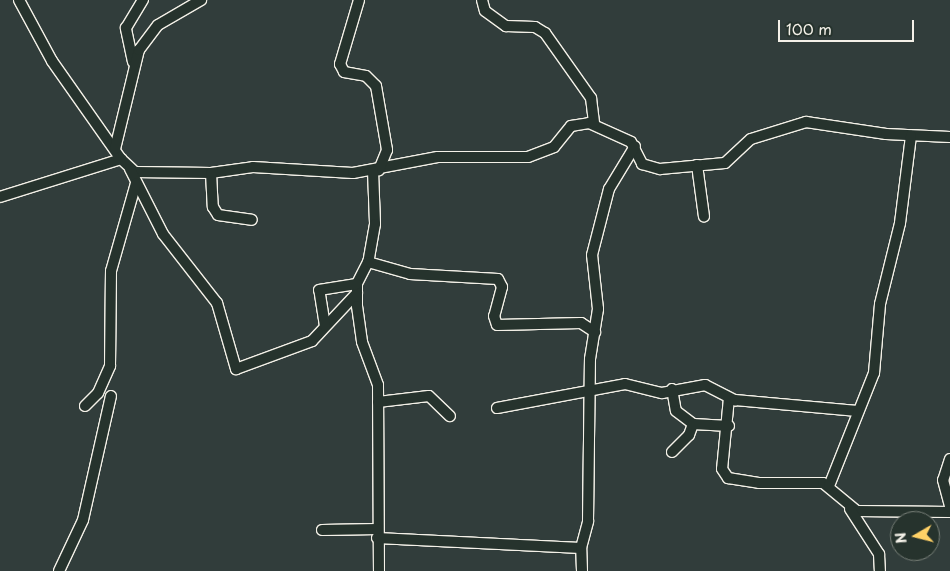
<!DOCTYPE html>
<style>
body{margin:0}
#map{position:relative;width:950px;height:571px;overflow:hidden;background:#313d3b;font-family:"Playpen Sans",sans-serif}
div>[style]{position:absolute}
.roads{filter:drop-shadow(1px 0 #f4f1e8) drop-shadow(-1px 0 #f4f1e8) drop-shadow(0 1px #f4f1e8) drop-shadow(0 -1px #f4f1e8)}
.minor>*{height:10px;margin:-5px;padding:0 5px;transform-origin:5px;border-radius:5px;background:#26332d}
span{translate:-50% -50%;white-space:nowrap;text-align:center;line-height:1.15;-webkit-text-stroke:4px #26332d;paint-order:stroke}
.north{position:absolute;left:890px;top:511px;width:50px;height:50px;box-sizing:border-box;background:#26332d;border:1px solid #787f78;border-radius:50%;rotate:262deg;font-size:14px;font-weight:700;line-height:20px;text-align:center;color:#f4f1e8}
.north::after{content:'';display:block;margin:auto;width:18px;height:22px;background:#ffd166;clip-path:polygon(50% 0,100% 100%,50% 72%,0 100%)}
.scale{position:absolute;left:778px;top:20px;width:136px;height:22px;box-sizing:border-box;border:2px solid #f4f1e8;border-top:0;padding-left:6px;font-size:15px;line-height:18px;white-space:nowrap;color:#f4f1e8;-webkit-text-stroke:4px #26332d;paint-order:stroke}
</style>
<div id="map">
<div class="roads">
<div class="minor">
<i style="left:19px;top:0;width:69px;rotate:61.6deg"></i>
<i style="left:52px;top:61px;width:120px;rotate:54.9deg"></i>
<i style="left:121px;top:159px;width:19px;rotate:43deg"></i>
<i style="left:135px;top:172px;width:76px;rotate:0.8deg"></i>
<i style="left:211px;top:173px;width:42px;rotate:-8.1deg"></i>
<i style="left:253px;top:167px;width:100px;rotate:3.4deg"></i>
<i style="left:353px;top:173px;width:86px;rotate:-10.7deg"></i>
<i style="left:438px;top:157px;width:90px"></i>
<i style="left:528px;top:157px;width:28px;rotate:-21deg"></i>
<i style="left:554px;top:147px;width:27px;rotate:-51deg"></i>
<i style="left:571px;top:126px;width:18px;rotate:-9deg"></i>
<i style="left:589px;top:123px;width:46px;rotate:24.3deg"></i>
<i style="left:631px;top:142px;width:25px;rotate:63deg"></i>
<i style="left:642px;top:164px;width:19px;rotate:16deg"></i>
<i style="left:660px;top:169px;width:65px;rotate:-5.3deg"></i>
<i style="left:725px;top:163px;width:35px;rotate:-43deg"></i>
<i style="left:751px;top:139px;width:58px;rotate:-17.2deg"></i>
<i style="left:806px;top:122px;width:81px;rotate:8.5deg"></i>
<i style="left:886px;top:134px;width:64px;rotate:2.7deg"></i>
<i style="left:359px;top:0;width:67px;rotate:106.5deg"></i>
<i style="left:340px;top:64px;width:9px;rotate:63deg"></i>
<i style="left:344px;top:72px;width:22px;rotate:10deg"></i>
<i style="left:366px;top:76px;width:14px;rotate:45deg"></i>
<i style="left:376px;top:86px;width:65px;rotate:80.2deg"></i>
<i style="left:387px;top:150px;width:22px;rotate:112deg"></i>
<i style="left:482px;top:0;width:11px;rotate:75deg"></i>
<i style="left:485px;top:11px;width:26px;rotate:36deg"></i>
<i style="left:506px;top:26px;width:29px;rotate:2deg"></i>
<i style="left:535px;top:27px;width:12px;rotate:31deg"></i>
<i style="left:545px;top:33px;width:80px;rotate:54.7deg"></i>
<i style="left:591px;top:98px;width:25px;rotate:83deg"></i>
<i style="left:133px;top:62px;width:35px;rotate:-102deg"></i>
<i style="left:126px;top:28px;width:33px;rotate:-59deg"></i>
<i style="left:115px;top:149px;width:102px;rotate:-76.4deg"></i>
<i style="left:139px;top:50px;width:31px;rotate:-53deg"></i>
<i style="left:158px;top:25px;width:50px;rotate:-30.2deg"></i>
<i style="left:697px;top:165px;width:52px;rotate:82.3deg"></i>
<i style="left:130px;top:169px;width:73px;rotate:63.1deg"></i>
<i style="left:163px;top:234px;width:88px;rotate:52deg"></i>
<i style="left:217px;top:303px;width:69px;rotate:73.9deg"></i>
<i style="left:236px;top:369px;width:81px;rotate:-20.2deg"></i>
<i style="left:312px;top:341px;width:66px;rotate:-46.8deg"></i>
<i style="left:373px;top:171px;width:53px;rotate:87.8deg"></i>
<i style="left:375px;top:224px;width:39px;rotate:100deg"></i>
<i style="left:368px;top:262px;width:25px;rotate:117deg"></i>
<i style="left:357px;top:284px;width:22px;rotate:90deg"></i>
<i style="left:357px;top:306px;width:36px;rotate:82deg"></i>
<i style="left:362px;top:342px;width:46px;rotate:69.6deg"></i>
<i style="left:378px;top:385px;width:186px;rotate:89.7deg"></i>
<i style="left:211px;top:173px;width:34px;rotate:87deg"></i>
<i style="left:213px;top:207px;width:9px;rotate:58deg"></i>
<i style="left:218px;top:215px;width:34px;rotate:8deg"></i>
<i style="left:0;top:197px;width:127px;rotate:-17.4deg"></i>
<i style="left:368px;top:262px;width:44px;rotate:15.9deg"></i>
<i style="left:410px;top:274px;width:88px;rotate:3.3deg"></i>
<i style="left:498px;top:279px;width:9px;rotate:63deg"></i>
<i style="left:502px;top:287px;width:30px;rotate:105deg"></i>
<i style="left:494px;top:316px;width:9px;rotate:72deg"></i>
<i style="left:497px;top:325px;width:84px;rotate:-1.4deg"></i>
<i style="left:581px;top:323px;width:17px;rotate:33deg"></i>
<i style="left:325px;top:326px;width:36px;rotate:-99deg"></i>
<i style="left:319px;top:290px;width:38px;rotate:-9deg"></i>
<i style="left:672px;top:389px;width:22px;rotate:80deg"></i>
<i style="left:676px;top:411px;width:21px;rotate:37deg"></i>
<i style="left:729px;top:398px;width:71px;rotate:95.6deg"></i>
<i style="left:722px;top:469px;width:11px;rotate:56deg"></i>
<i style="left:728px;top:478px;width:31px;rotate:9deg"></i>
<i style="left:759px;top:483px;width:64px"></i>
<i style="left:823px;top:483px;width:44px;rotate:39.5deg"></i>
<i style="left:857px;top:511px;width:93px;rotate:0.6deg"></i>
<i style="left:378px;top:402px;width:51px;rotate:-6.7deg"></i>
<i style="left:429px;top:396px;width:29px;rotate:44deg"></i>
<i style="left:85px;top:406px;width:18px;rotate:-45deg"></i>
<i style="left:98px;top:393px;width:30px;rotate:-66deg"></i>
<i style="left:110px;top:366px;width:95px;rotate:-89.4deg"></i>
<i style="left:111px;top:271px;width:91px;rotate:-74.1deg"></i>
<i style="left:497px;top:408px;width:130px;rotate:-10.6deg"></i>
<i style="left:625px;top:384px;width:38px;rotate:14deg"></i>
<i style="left:662px;top:393px;width:44px;rotate:-10.5deg"></i>
<i style="left:705px;top:385px;width:34px;rotate:27deg"></i>
<i style="left:735px;top:400px;width:123px;rotate:5.1deg"></i>
<i style="left:672px;top:452px;width:24px;rotate:-45deg"></i>
<i style="left:689px;top:435px;width:12px;rotate:-70deg"></i>
<i style="left:693px;top:424px;width:36px;rotate:3deg"></i>
<i style="left:950px;top:459px;width:22px;rotate:108deg"></i>
<i style="left:943px;top:480px;width:28px;rotate:75deg"></i>
<i style="left:829px;top:486px;width:122px;rotate:-68.3deg"></i>
<i style="left:874px;top:373px;width:69px;rotate:-85deg"></i>
<i style="left:880px;top:304px;width:83px;rotate:-76.1deg"></i>
<i style="left:900px;top:223px;width:88px;rotate:-82.8deg"></i>
<i style="left:850px;top:509px;width:54px;rotate:57.2deg"></i>
<i style="left:879px;top:554px;width:17px;rotate:87deg"></i>
<i style="left:322px;top:530px;width:56px;rotate:-1deg"></i>
<i style="left:377px;top:538px;width:204px;rotate:2.8deg"></i>
<i style="left:59px;top:571px;width:56px;rotate:-64.8deg"></i>
<i style="left:83px;top:520px;width:127px;rotate:-77.3deg"></i>
<i style="left:582px;top:571px;width:23px;rotate:-92deg"></i>
<i style="left:581px;top:548px;width:28px;rotate:-75deg"></i>
<i style="left:588px;top:521px;width:162px;rotate:-89.3deg"></i>
<i style="left:590px;top:359px;width:51px;rotate:-80.9deg"></i>
<i style="left:598px;top:309px;width:54px;rotate:-96.3deg"></i>
<i style="left:592px;top:255px;width:68px;rotate:-75.6deg"></i>
<i style="left:609px;top:189px;width:50px;rotate:-58.8deg"></i>
</div>
</div>
<div class="north">N</div>
<div class="scale">100 m</div>
</div>
